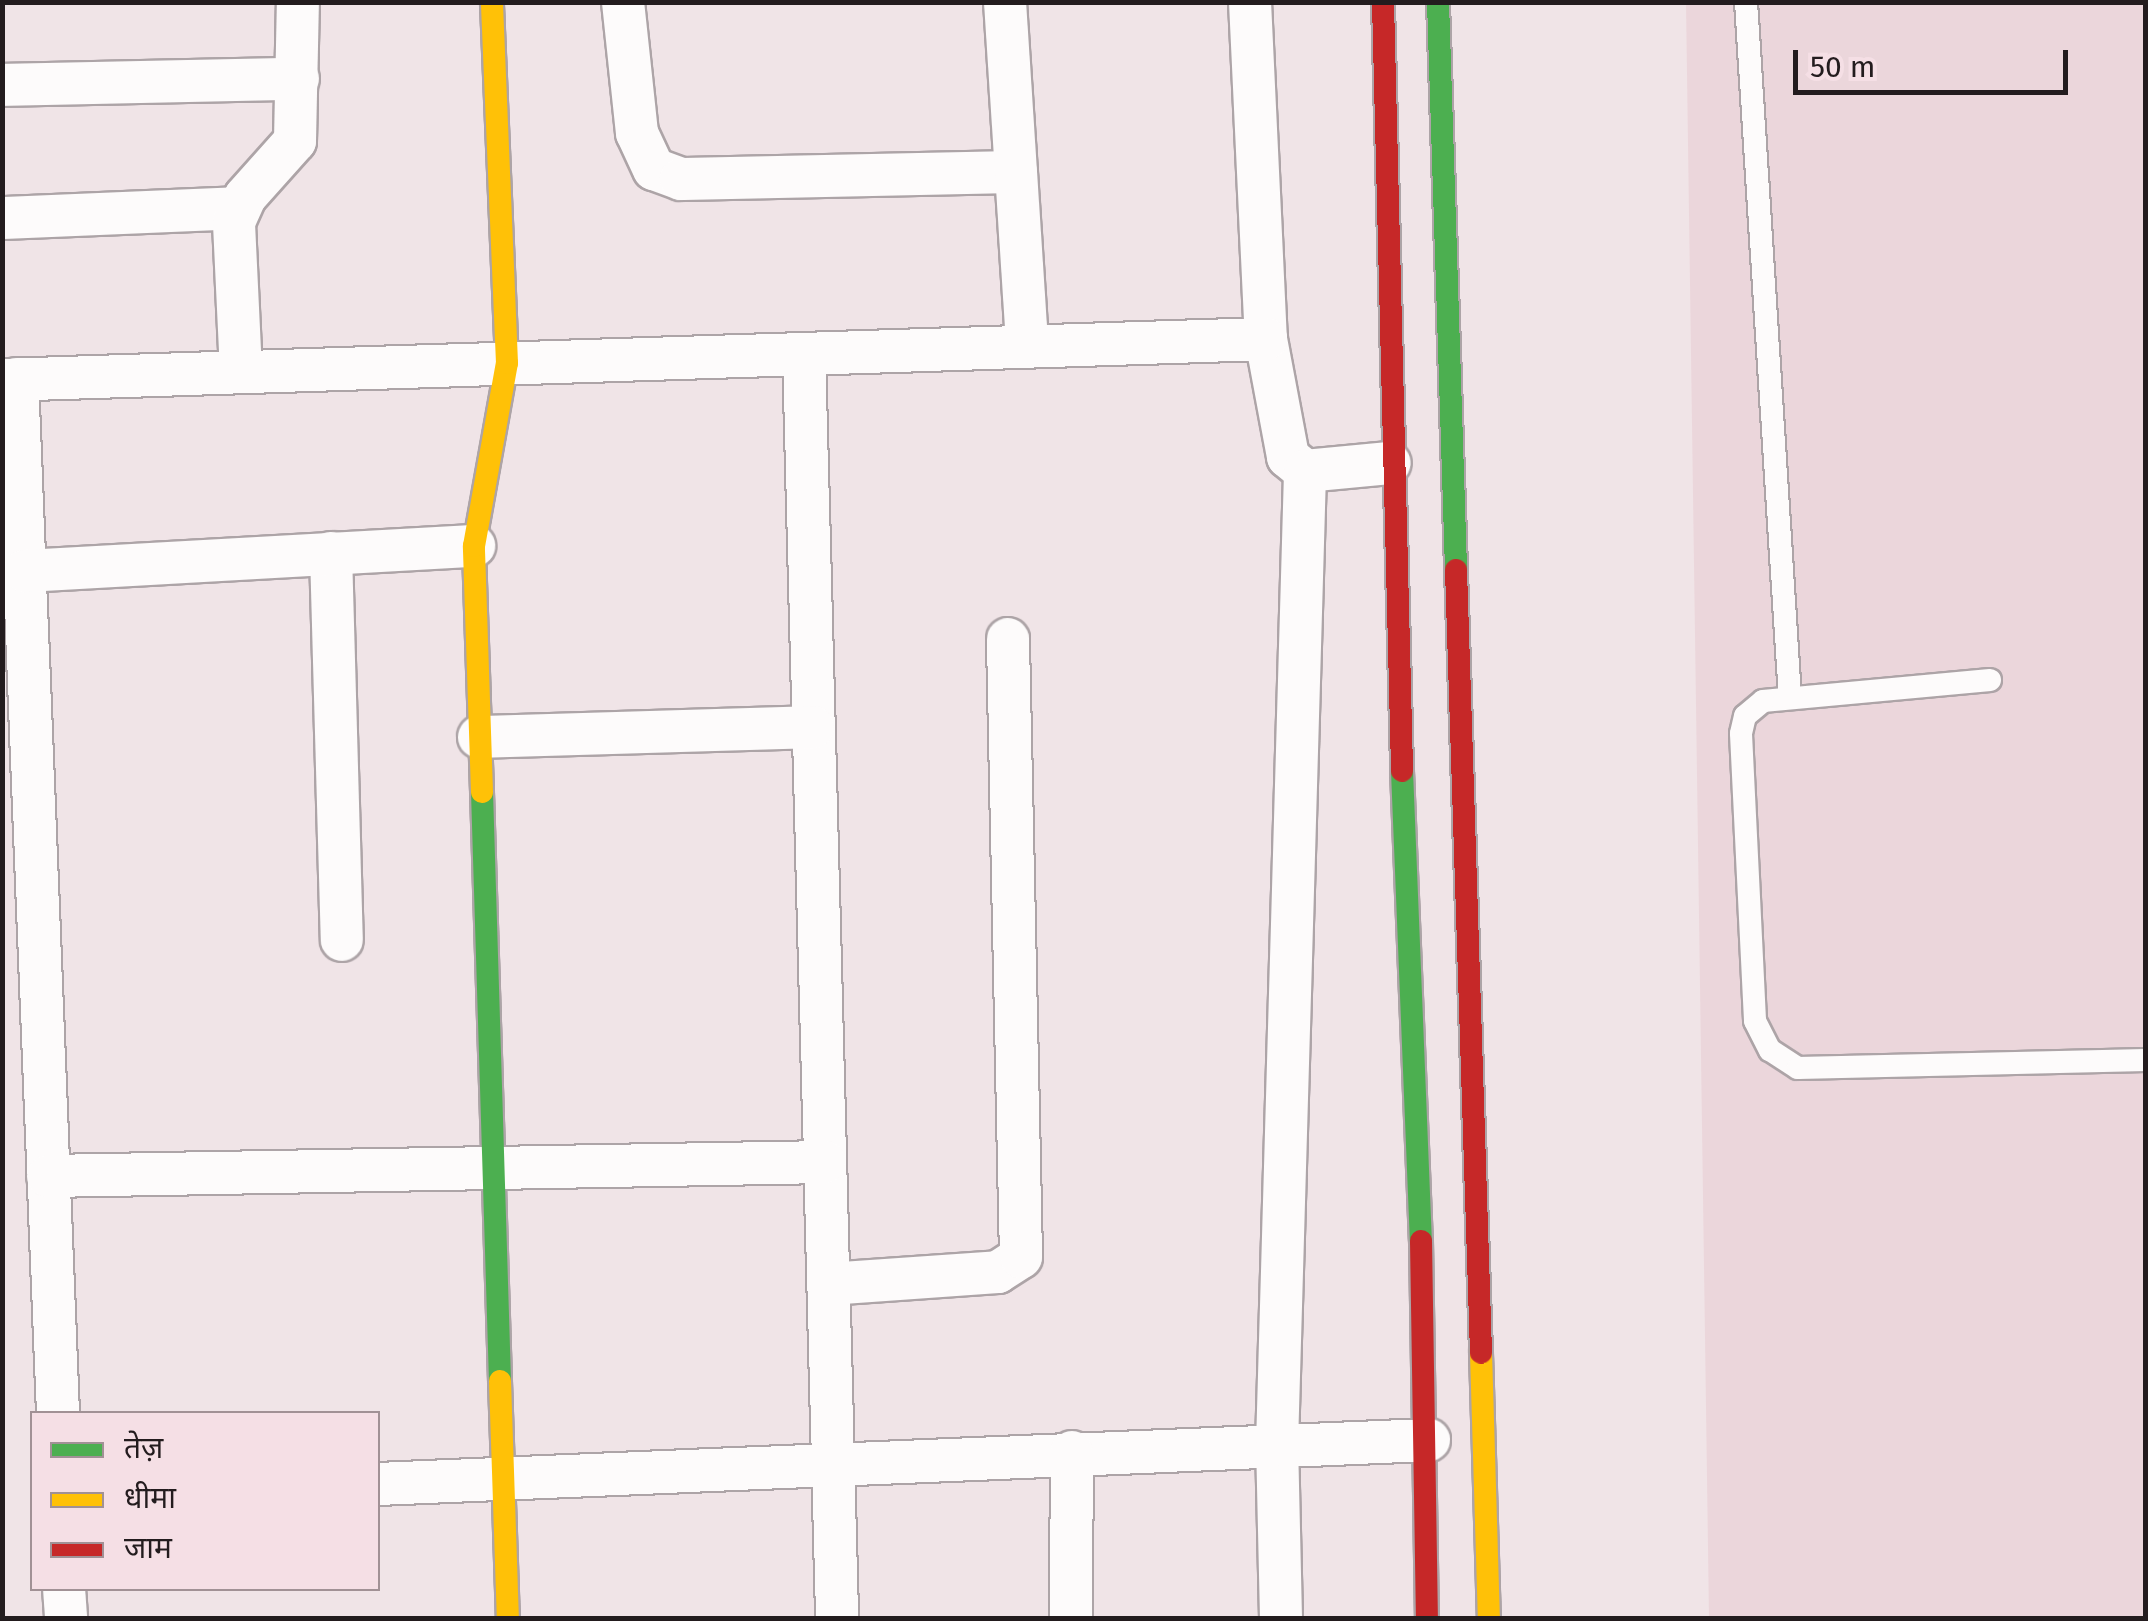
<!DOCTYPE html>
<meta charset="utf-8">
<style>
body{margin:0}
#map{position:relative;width:2148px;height:1621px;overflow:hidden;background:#f0e4e7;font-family:"Fira Sans","Noto Sans Devanagari",sans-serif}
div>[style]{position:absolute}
.built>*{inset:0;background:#ebd6db}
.roads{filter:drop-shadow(2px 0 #ada4a7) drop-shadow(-2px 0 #ada4a7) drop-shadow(0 2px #ada4a7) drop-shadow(0 -2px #ada4a7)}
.lane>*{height:22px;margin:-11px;padding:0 11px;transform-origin:11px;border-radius:11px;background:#fdfbfb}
.street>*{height:42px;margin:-21px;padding:0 21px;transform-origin:21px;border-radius:21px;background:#fdfbfb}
.fast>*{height:22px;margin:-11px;padding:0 11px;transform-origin:11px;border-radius:11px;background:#4caf50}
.slow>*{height:22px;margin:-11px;padding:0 11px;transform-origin:11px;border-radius:11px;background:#ffc107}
.jam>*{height:22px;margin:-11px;padding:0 11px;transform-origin:11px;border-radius:11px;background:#c62828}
span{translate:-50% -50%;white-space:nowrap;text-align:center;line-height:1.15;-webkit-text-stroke:9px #f5dfe5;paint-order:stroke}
.frame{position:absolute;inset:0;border:5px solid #231c1e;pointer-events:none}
.legend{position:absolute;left:30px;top:1411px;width:350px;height:180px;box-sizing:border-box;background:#f5dfe5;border:2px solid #a19195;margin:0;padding:12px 18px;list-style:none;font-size:30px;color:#231c1e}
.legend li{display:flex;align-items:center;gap:20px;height:50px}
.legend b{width:50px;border:2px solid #a19195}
.scale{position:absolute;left:1793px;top:50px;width:275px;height:45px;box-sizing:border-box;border:5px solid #231c1e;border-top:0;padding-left:12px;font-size:30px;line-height:35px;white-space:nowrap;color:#231c1e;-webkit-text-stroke:8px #f5dfe5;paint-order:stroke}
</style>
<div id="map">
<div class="built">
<i style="clip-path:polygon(1686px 3px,2145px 3px,2145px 1618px,1709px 1618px)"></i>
</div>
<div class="roads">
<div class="lane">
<i style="left:1746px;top:2px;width:697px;rotate:86.38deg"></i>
<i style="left:1990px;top:680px;width:228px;rotate:174.7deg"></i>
<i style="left:1763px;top:701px;width:23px;rotate:140deg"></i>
<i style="left:1745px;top:716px;width:18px;rotate:103deg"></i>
<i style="left:1741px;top:734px;width:287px;rotate:87.2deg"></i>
<i style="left:1755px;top:1021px;width:33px;rotate:63deg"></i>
<i style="left:1770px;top:1050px;width:33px;rotate:33deg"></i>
<i style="left:1798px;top:1068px;width:348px;rotate:-1.3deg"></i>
</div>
<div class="street">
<i style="left:623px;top:2px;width:132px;rotate:83.9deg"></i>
<i style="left:637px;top:133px;width:40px;rotate:65deg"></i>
<i style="left:654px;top:169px;width:29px;rotate:20deg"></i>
<i style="left:681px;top:179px;width:335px;rotate:-1.2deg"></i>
<i style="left:1005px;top:2px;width:345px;rotate:86.3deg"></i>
<i style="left:1250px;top:2px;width:337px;rotate:87.3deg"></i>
<i style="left:1266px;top:339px;width:120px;rotate:79.4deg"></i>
<i style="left:1288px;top:457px;width:22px;rotate:39deg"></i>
<i style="left:1305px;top:471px;width:85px;rotate:-5.4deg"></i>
<i style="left:2px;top:85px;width:296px;rotate:-1.2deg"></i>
<i style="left:2px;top:218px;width:237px;rotate:-2.4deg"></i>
<i style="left:804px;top:354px;width:1264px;rotate:88.5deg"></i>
<i style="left:241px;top:372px;width:150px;rotate:-92.7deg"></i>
<i style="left:234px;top:222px;width:27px;rotate:-66deg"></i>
<i style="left:245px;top:197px;width:75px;rotate:-48.2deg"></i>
<i style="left:295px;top:141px;width:139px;rotate:-88.8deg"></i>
<i style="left:17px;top:379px;width:1036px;rotate:87.73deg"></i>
<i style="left:2px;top:380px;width:1265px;rotate:-1.86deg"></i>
<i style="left:331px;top:553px;width:387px;rotate:88.4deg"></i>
<i style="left:24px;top:571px;width:451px;rotate:-3.2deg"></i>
<i style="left:479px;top:737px;width:334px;rotate:-1.7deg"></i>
<i style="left:48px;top:1176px;width:777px;rotate:-1.03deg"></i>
<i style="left:828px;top:1284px;width:170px;rotate:-4deg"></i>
<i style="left:998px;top:1272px;width:27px;rotate:-33deg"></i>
<i style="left:1021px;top:1257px;width:618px;rotate:-91.21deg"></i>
<i style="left:378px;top:1484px;width:1052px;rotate:-2.4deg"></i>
<i style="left:64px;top:1588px;width:30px;rotate:86deg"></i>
<i style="left:1071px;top:1618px;width:166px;rotate:-89.7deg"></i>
<i style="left:1281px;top:1618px;width:173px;rotate:-91.3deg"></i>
<i style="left:1277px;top:1445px;width:974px;rotate:-88.35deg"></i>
</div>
<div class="fast">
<i style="left:1438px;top:2px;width:568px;rotate:88.18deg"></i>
<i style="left:1402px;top:771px;width:470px;rotate:87.7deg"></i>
<i style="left:482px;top:792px;width:589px;rotate:88.25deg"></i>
</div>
<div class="slow">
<i style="left:482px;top:792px;width:246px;rotate:-91.9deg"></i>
<i style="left:474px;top:546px;width:186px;rotate:-79.8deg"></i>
<i style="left:507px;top:363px;width:361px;rotate:-92.4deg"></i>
<i style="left:1481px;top:1353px;width:265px;rotate:88.3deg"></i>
<i style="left:500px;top:1381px;width:237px;rotate:88.1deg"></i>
</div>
<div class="jam">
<i style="left:1383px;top:2px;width:769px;rotate:88.58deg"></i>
<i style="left:1456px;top:570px;width:783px;rotate:88.17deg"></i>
<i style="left:1421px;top:1241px;width:377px;rotate:89.1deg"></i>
</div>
</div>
<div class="frame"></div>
<ul class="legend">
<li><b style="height:12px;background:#4caf50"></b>तेज़</li>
<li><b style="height:12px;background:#ffc107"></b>धीमा</li>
<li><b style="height:12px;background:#c62828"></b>जाम</li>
</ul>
<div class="scale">50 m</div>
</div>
